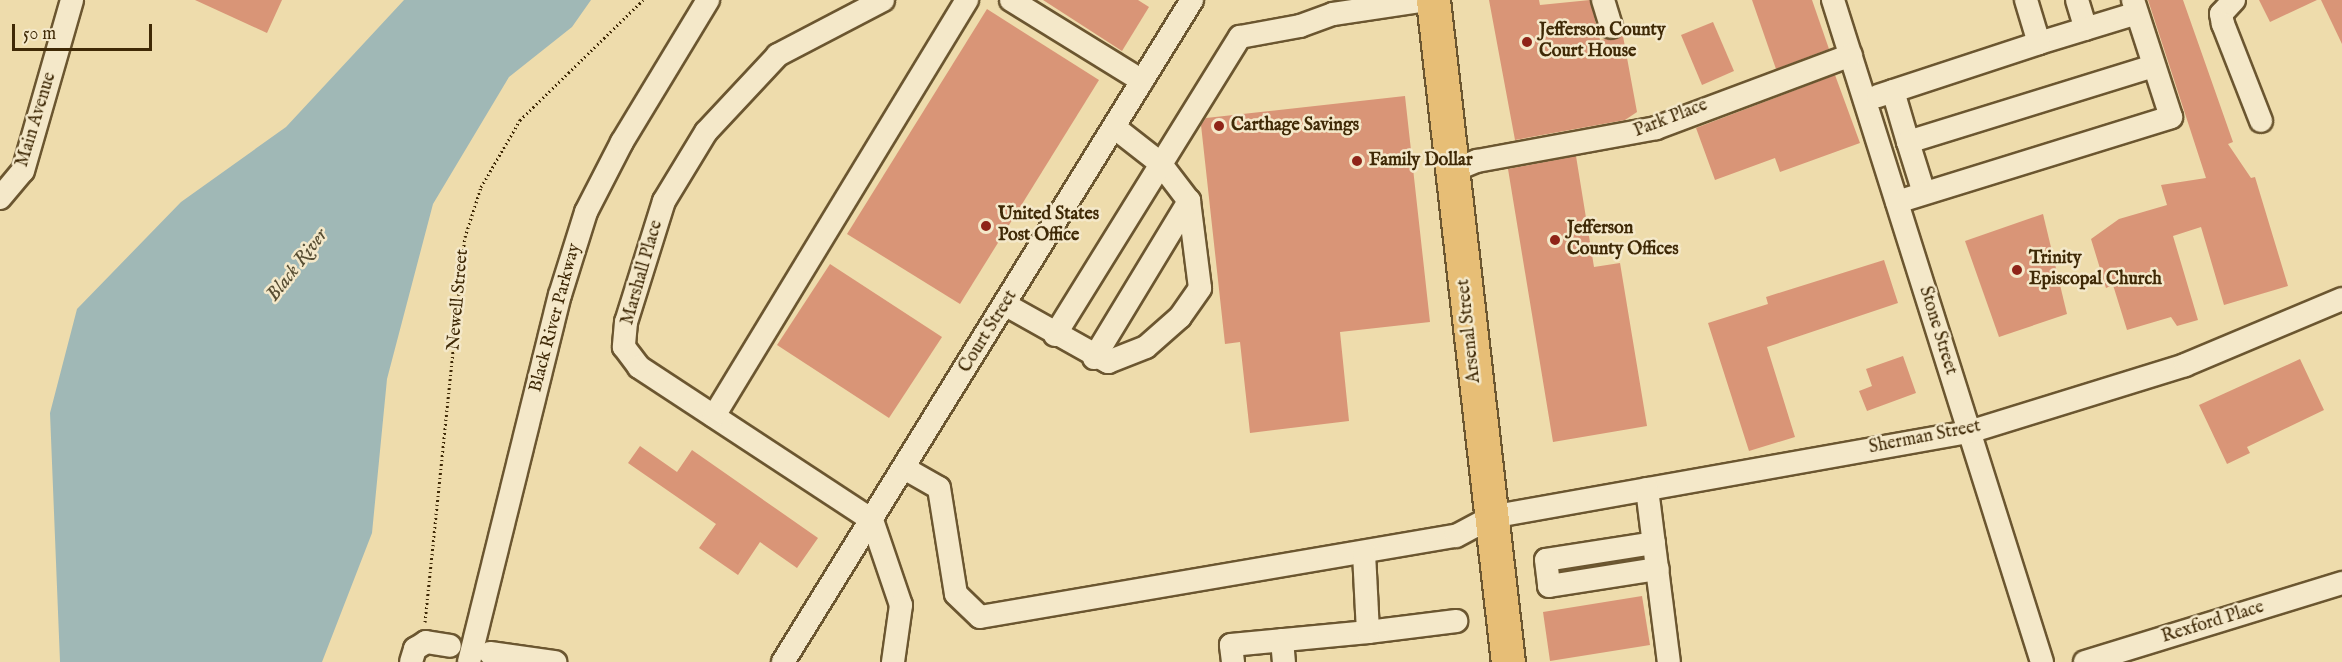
<!DOCTYPE html>
<style>
body{margin:0}
#map{position:relative;width:2342px;height:662px;overflow:hidden;background:#eedcac;font-family:"IM FELL English",serif}
div>[style]{position:absolute}
.water>*{inset:0;background:#a0b8b6}
.building>*{inset:0;background:#d99577}
.path>*{height:3px;margin-top:-1.5px;transform-origin:0;background:repeating-linear-gradient(90deg,#3f2906 0 1.5px,transparent 0 4.5px)}
.roads{filter:drop-shadow(2px 0 #6b5630) drop-shadow(-2px 0 #6b5630) drop-shadow(0 2px #6b5630) drop-shadow(0 -2px #6b5630)}
.minor>*{height:22px;margin:-11px;padding:0 11px;transform-origin:11px;border-radius:11px;background:#f4e8c9}
.highway>*{height:33px;margin:-16.5px;padding:0 16.5px;transform-origin:16.5px;border-radius:16.5px;background:#e7be76}
.dots>*{width:16px;height:16px;translate:-50% -50%;box-sizing:border-box;border:3px solid #f4e8c9;border-radius:50%}
span{translate:-50% -50%;white-space:nowrap;text-align:center;line-height:1.15;-webkit-text-stroke:5px #f4e8c9;paint-order:stroke}
.poi-label{font-size:18px;color:#3f2906;font-weight:700}
.left{translate:0 -50%;text-align:left}
.street-label{font-size:18px;color:#3f2906}
.water-label{font-size:20px;color:#574d32;font-style:italic}
.scale{position:absolute;left:12px;top:24px;width:140px;height:27px;box-sizing:border-box;border:3px solid #3f2906;border-top:0;padding-left:8px;font-size:18px;line-height:21px;white-space:nowrap;color:#3f2906;-webkit-text-stroke:4px #f4e8c9;paint-order:stroke}
</style>
<div id="map">
<div class="water">
<i style="clip-path:polygon(404px 0,591px 0,572px 27px,509px 77px,433px 204px,387px 379px,372px 533px,322px 662px,60px 662px,50px 413px,77px 309px,181px 202px,286px 127px)"></i>
</div>
<div class="building">
<i style="clip-path:polygon(195px 0,282px 0,267px 33px)"></i>
<i style="clip-path:polygon(1043px 0,1138px 0,1149px 7px,1122px 51px)"></i>
<i style="clip-path:polygon(1489px 0,1539px 0,1540px 5px,1590px 0,1600px 40px,1623px 36px,1637px 112px,1625px 120px,1515px 140px)"></i>
<i style="clip-path:polygon(1752px 0,1812px 0,1829px 49px,1776px 69px)"></i>
<i style="clip-path:polygon(2148px 0,2183px 0,2233px 142px,2228px 144px,2251px 178px,2255px 177px,2288px 286px,2224px 305px,2201px 227px,2173px 236px,2198px 320px,2177px 326px,2171px 317px,2127px 330px,2113px 285px,2106px 288px,2091px 239px,2119px 219px,2167px 205px,2161px 185px,2206px 178px)"></i>
<i style="clip-path:polygon(2259px 0,2317px 0,2270px 22px)"></i>
<i style="clip-path:polygon(2321px 0,2342px 0,2342px 44px)"></i>
<i style="clip-path:polygon(987px 9px,1099px 80px,960px 304px,847px 234px)"></i>
<i style="clip-path:polygon(1713px 22px,1734px 71px,1702px 85px,1681px 35px)"></i>
<i style="clip-path:polygon(1835px 75px,1860px 143px,1780px 172px,1775px 158px,1715px 180px,1696px 128px)"></i>
<i style="clip-path:polygon(1405px 96px,1430px 322px,1340px 332px,1349px 421px,1250px 433px,1240px 342px,1225px 344px,1201px 125px,1206px 118px)"></i>
<i style="clip-path:polygon(1576px 156px,1594px 267px,1620px 263px,1647px 426px,1553px 442px,1508px 169px)"></i>
<i style="clip-path:polygon(2043px 214px,2067px 314px,1999px 337px,1965px 241px)"></i>
<i style="clip-path:polygon(1884px 260px,1898px 303px,1767px 347px,1795px 437px,1749px 451px,1708px 323px,1768px 304px,1766px 297px)"></i>
<i style="clip-path:polygon(830px 264px,942px 337px,889px 418px,777px 345px)"></i>
<i style="clip-path:polygon(1903px 356px,1916px 393px,1867px 411px,1859px 391px,1872px 386px,1866px 369px)"></i>
<i style="clip-path:polygon(2300px 359px,2324px 410px,2247px 447px,2250px 453px,2227px 464px,2199px 405px)"></i>
<i style="clip-path:polygon(640px 446px,677px 472px,692px 450px,818px 538px,797px 568px,760px 542px,738px 575px,699px 548px,716px 524px,628px 463px)"></i>
<i style="clip-path:polygon(1642px 596px,1650px 645px,1550px 661px,1543px 612px)"></i>
</div>
<div class="path">
<i style="left:425px;top:622px;width:387px;rotate:-84.1deg"></i>
<i style="left:465px;top:237px;width:52px;rotate:-72.3deg"></i>
<i style="left:481px;top:187px;width:78px;rotate:-59.8deg"></i>
<i style="left:520px;top:120px;width:172px;rotate:-44.3deg"></i>
</div>
<div class="roads">
<div class="minor">
<i style="left:883px;top:0;width:119px;rotate:152.4deg"></i>
<i style="left:778px;top:55px;width:105px;rotate:133.1deg"></i>
<i style="left:706px;top:132px;width:81px;rotate:121.3deg"></i>
<i style="left:664px;top:201px;width:127px;rotate:107.4deg"></i>
<i style="left:626px;top:322px;width:25px;rotate:95deg"></i>
<i style="left:624px;top:347px;width:25px;rotate:53deg"></i>
<i style="left:639px;top:367px;width:279px;rotate:33.3deg"></i>
<i style="left:872px;top:520px;width:90px;rotate:71.2deg"></i>
<i style="left:901px;top:605px;width:58px;rotate:98deg"></i>
<i style="left:1011px;top:0;width:154px;rotate:31.7deg"></i>
<i style="left:1603px;top:0;width:28px;rotate:73deg"></i>
<i style="left:1833px;top:0;width:694px;rotate:72.48deg"></i>
<i style="left:2077px;top:0;width:30px;rotate:73deg"></i>
<i style="left:2234px;top:0;width:19px;rotate:133deg"></i>
<i style="left:2221px;top:14px;width:10px;rotate:79deg"></i>
<i style="left:2223px;top:24px;width:104px;rotate:68.6deg"></i>
<i style="left:2039px;top:43px;width:102px;rotate:-17deg"></i>
<i style="left:1893px;top:91px;width:53px;rotate:73.6deg"></i>
<i style="left:1908px;top:142px;width:257px;rotate:-17.2deg"></i>
<i style="left:1878px;top:96px;width:169px;rotate:-18.2deg"></i>
<i style="left:2039px;top:43px;width:45px;rotate:-106.8deg"></i>
<i style="left:1908px;top:142px;width:53px;rotate:72.6deg"></i>
<i style="left:1452px;top:171px;width:27px;rotate:-22deg"></i>
<i style="left:1477px;top:161px;width:182px;rotate:-10.4deg"></i>
<i style="left:1656px;top:128px;width:208px;rotate:-20.5deg"></i>
<i style="left:0;top:198px;width:35px;rotate:-50deg"></i>
<i style="left:23px;top:171px;width:178px;rotate:-74deg"></i>
<i style="left:1897px;top:202px;width:287px;rotate:-17.2deg"></i>
<i style="left:2171px;top:117px;width:123px;rotate:-108deg"></i>
<i style="left:1006px;top:305px;width:117px;rotate:29.2deg"></i>
<i style="left:1108px;top:362px;width:41px;rotate:-21.5deg"></i>
<i style="left:1146px;top:347px;width:45px;rotate:-41.4deg"></i>
<i style="left:1180px;top:317px;width:35px;rotate:-55deg"></i>
<i style="left:1200px;top:288px;width:88px;rotate:-97.2deg"></i>
<i style="left:1189px;top:201px;width:48px;rotate:-127.3deg"></i>
<i style="left:1160px;top:163px;width:58px;rotate:-142deg"></i>
<i style="left:1055px;top:335px;width:351px;rotate:-58.2deg"></i>
<i style="left:1240px;top:37px;width:61px;rotate:-10.4deg"></i>
<i style="left:1300px;top:26px;width:35px;rotate:-20deg"></i>
<i style="left:1333px;top:14px;width:96px;rotate:-8.4deg"></i>
<i style="left:1094px;top:358px;width:184px;rotate:-58.8deg"></i>
<i style="left:714px;top:416px;width:487px;rotate:-58.7deg"></i>
<i style="left:904px;top:468px;width:40px;rotate:29.7deg"></i>
<i style="left:939px;top:488px;width:107px;rotate:80.9deg"></i>
<i style="left:956px;top:594px;width:33px;rotate:44deg"></i>
<i style="left:980px;top:617px;width:483px;rotate:-9.7deg"></i>
<i style="left:1456px;top:536px;width:40px;rotate:-28deg"></i>
<i style="left:1491px;top:517px;width:485px;rotate:-10.1deg"></i>
<i style="left:1969px;top:432px;width:226px;rotate:-17.2deg"></i>
<i style="left:2185px;top:365px;width:170px;rotate:-22.8deg"></i>
<i style="left:1647px;top:489px;width:174px;rotate:82.8deg"></i>
<i style="left:1654px;top:543px;width:109px;rotate:171.1deg"></i>
<i style="left:1546px;top:560px;width:26px;rotate:83deg"></i>
<i style="left:1549px;top:586px;width:110px;rotate:-8.9deg"></i>
<i style="left:1368px;top:632px;width:89px;rotate:-7.1deg"></i>
<i style="left:1282px;top:640px;width:22px;rotate:85deg"></i>
<i style="left:490px;top:653px;width:66px;rotate:7.9deg"></i>
<i style="left:411px;top:662px;width:14px;rotate:-73deg"></i>
<i style="left:415px;top:649px;width:13px;rotate:-32deg"></i>
<i style="left:426px;top:642px;width:24px;rotate:9deg"></i>
<i style="left:469px;top:662px;width:378px;rotate:-76.1deg"></i>
<i style="left:560px;top:295px;width:87px;rotate:-72.6deg"></i>
<i style="left:586px;top:212px;width:79px;rotate:-62.8deg"></i>
<i style="left:622px;top:142px;width:166px;rotate:-58.8deg"></i>
<i style="left:783px;top:662px;width:778px;rotate:-58.29deg"></i>
<i style="left:1233px;top:662px;width:17px;rotate:-97deg"></i>
<i style="left:1231px;top:645px;width:138px;rotate:-5.4deg"></i>
<i style="left:1368px;top:632px;width:80px;rotate:-92.9deg"></i>
<i style="left:2085px;top:662px;width:269px;rotate:-17.1deg"></i>
</div>
<div class="highway">
<i style="left:1433px;top:0;width:666px;rotate:83.54deg"></i>
</div>
</div>
<div class="dots">
<i style="left:1527px;top:42px;background:#8f2418"></i>
<i style="left:1219px;top:126px;background:#8f2418"></i>
<i style="left:1357px;top:161px;background:#8f2418"></i>
<i style="left:986px;top:226px;background:#8f2418"></i>
<i style="left:1555px;top:240px;background:#8f2418"></i>
<i style="left:2017px;top:270px;background:#8f2418"></i>
</div>
<div class="poi-label">
<span class="left" style="left:1539px;top:42px">Jefferson County<br>Court House</span>
<span class="left" style="left:1231px;top:126px">Carthage Savings</span>
<span class="left" style="left:1369px;top:161px">Family Dollar</span>
<span class="left" style="left:998px;top:226px">United States<br>Post Office</span>
<span class="left" style="left:1567px;top:240px">Jefferson<br>County Offices</span>
<span class="left" style="left:2029px;top:270px">Trinity<br>Episcopal Church</span>
</div>
<div class="street-label">
<span style="left:1671px;top:119px;rotate:-21deg">Park Place</span>
<span style="left:37px;top:120px;rotate:-73deg">Main Avenue</span>
<span style="left:643px;top:273px;rotate:-74deg">Marshall Place</span>
<span style="left:459px;top:300px;rotate:-85deg">Newell Street</span>
<span style="left:556px;top:318px;rotate:-75deg">Black River Parkway</span>
<span style="left:1470px;top:331px;rotate:-96deg">Arsenal Street</span>
<span style="left:1937px;top:331px;rotate:73deg">Stone Street</span>
<span style="left:989px;top:332px;rotate:-58deg">Court Street</span>
<span style="left:1925px;top:438px;rotate:-11deg">Sherman Street</span>
<span style="left:2213px;top:623px;rotate:-17deg">Rexford Place</span>
</div>
<div class="water-label">
<span style="left:297px;top:265px;rotate:-52deg">Black River</span>
</div>
<div class="scale">50 m</div>
</div>
